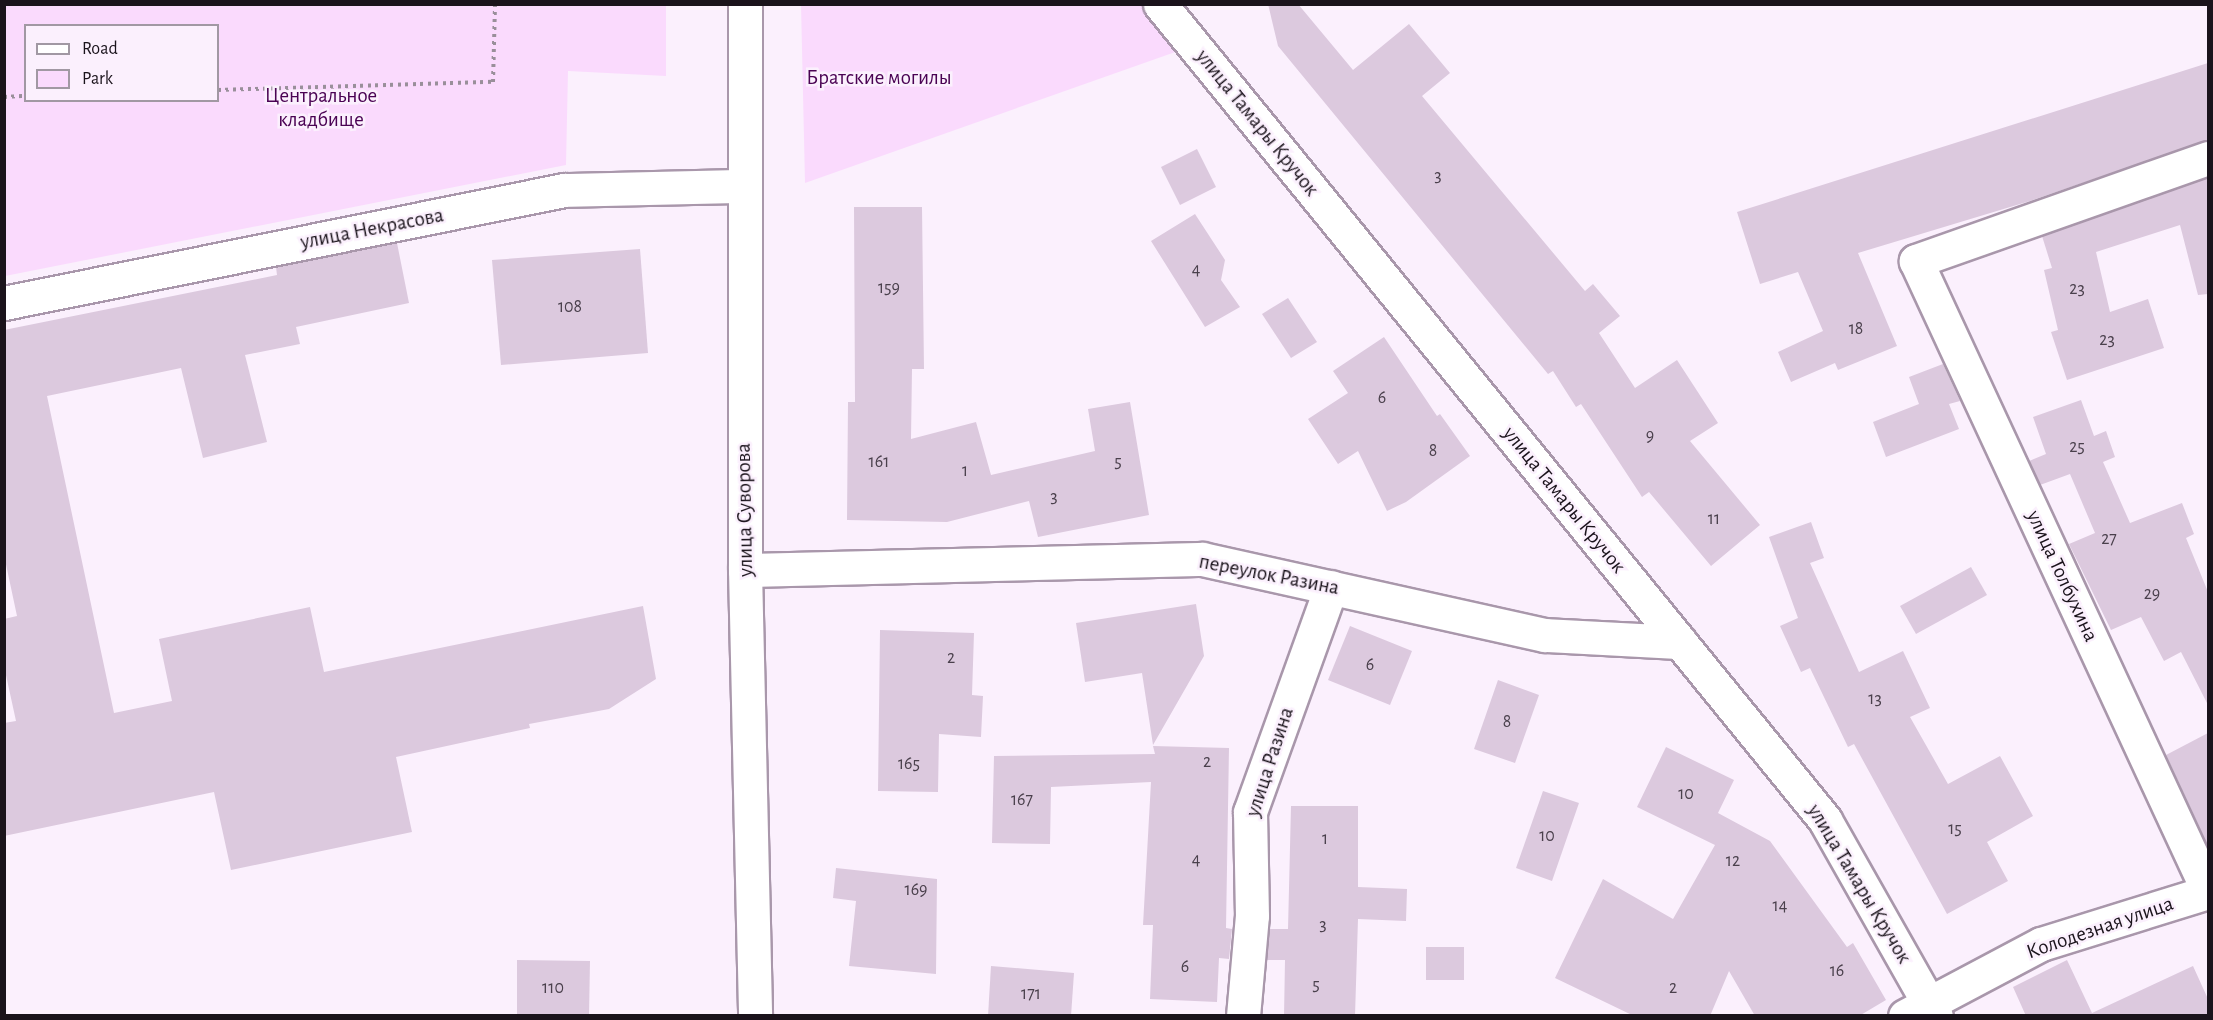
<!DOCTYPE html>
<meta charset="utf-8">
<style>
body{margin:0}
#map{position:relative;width:2213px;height:1020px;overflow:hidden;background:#fbf0fd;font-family:"Alegreya Sans",sans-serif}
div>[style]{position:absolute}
.green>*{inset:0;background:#fadafd}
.building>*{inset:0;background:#dcc9de}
.path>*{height:4px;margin-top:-2px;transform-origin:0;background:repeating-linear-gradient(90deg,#998f9a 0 3px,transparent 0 7.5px)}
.roads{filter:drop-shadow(2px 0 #a997ab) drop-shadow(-2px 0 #a997ab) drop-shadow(0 2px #a997ab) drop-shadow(0 -2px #a997ab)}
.minor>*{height:33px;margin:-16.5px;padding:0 16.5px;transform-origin:16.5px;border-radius:16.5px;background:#fff}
.major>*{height:33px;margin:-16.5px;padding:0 16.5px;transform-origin:16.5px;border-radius:16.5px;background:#fff}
span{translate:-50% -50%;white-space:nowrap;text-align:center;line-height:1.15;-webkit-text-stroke:5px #fbf0fd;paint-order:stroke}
.number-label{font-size:18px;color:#4a404c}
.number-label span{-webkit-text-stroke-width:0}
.park-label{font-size:21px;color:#4a0253}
.street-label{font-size:21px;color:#1a131b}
.frame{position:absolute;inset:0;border:6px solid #1a131b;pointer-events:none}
.legend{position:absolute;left:24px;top:24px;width:195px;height:78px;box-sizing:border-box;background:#fbf0fd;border:2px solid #a198a3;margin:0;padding:8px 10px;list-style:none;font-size:18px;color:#1a131b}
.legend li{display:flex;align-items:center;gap:12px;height:30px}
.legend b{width:30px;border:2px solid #a198a3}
</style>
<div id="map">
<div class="green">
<i style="clip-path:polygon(evenodd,5px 4px,666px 5px,666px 76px,568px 71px,566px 165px,5px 276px,5px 4px,26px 26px,218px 26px,218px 100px,26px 100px,26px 26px)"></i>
<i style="clip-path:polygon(801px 5px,1147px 5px,1181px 50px,805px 183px)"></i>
</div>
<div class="building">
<i style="clip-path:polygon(1268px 4px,1298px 4px,1353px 70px,1409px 24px,1450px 73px,1422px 96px,1585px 291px,1593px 284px,1620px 316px,1599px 333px,1635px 388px,1677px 360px,1718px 423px,1690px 441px,1760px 525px,1711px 566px,1649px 492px,1642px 497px,1581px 404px,1576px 407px,1553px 371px,1548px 374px,1278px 46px)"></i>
<i style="clip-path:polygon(2208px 63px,2208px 140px,2030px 201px,1858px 253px,1897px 346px,1838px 370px,1835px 363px,1791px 382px,1778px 352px,1823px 331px,1798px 272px,1760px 284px,1737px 212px)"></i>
<i style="clip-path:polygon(1197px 149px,1216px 187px,1180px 205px,1161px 167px)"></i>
<i style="clip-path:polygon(2208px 178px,2208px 294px,2198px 295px,2180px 225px,2096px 252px,2110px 312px,2148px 299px,2164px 348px,2067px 380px,2051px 332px,2058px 330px,2044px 270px,2052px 268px,2042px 236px)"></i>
<i style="clip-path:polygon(854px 207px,922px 207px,924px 369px,912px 369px,911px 439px,976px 422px,991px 475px,1095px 451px,1088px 409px,1130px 402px,1149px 515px,1038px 537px,1029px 501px,947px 522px,847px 520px,848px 402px,855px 402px)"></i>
<i style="clip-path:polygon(1195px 214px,1225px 260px,1221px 280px,1240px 307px,1205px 327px,1151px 241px)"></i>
<i style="clip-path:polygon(397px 243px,409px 303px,296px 327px,300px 344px,245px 355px,267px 442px,203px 458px,181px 368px,47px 396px,114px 713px,172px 701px,159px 639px,310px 607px,324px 672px,643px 606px,656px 679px,609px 709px,529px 724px,530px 728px,396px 757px,412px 832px,231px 870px,214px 792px,4px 836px,4px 723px,16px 721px,4px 666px,4px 619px,17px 616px,4px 555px,4px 330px,277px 275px,276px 267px)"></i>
<i style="clip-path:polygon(640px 249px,648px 353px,501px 365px,492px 260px)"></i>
<i style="clip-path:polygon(1288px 298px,1317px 342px,1291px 358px,1262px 314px)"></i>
<i style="clip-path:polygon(1384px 337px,1437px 416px,1440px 414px,1470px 456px,1406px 502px,1387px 511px,1358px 451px,1338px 464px,1308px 419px,1348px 393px,1333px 371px)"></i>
<i style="clip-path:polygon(1943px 364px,1960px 401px,1949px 404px,1959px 429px,1886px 457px,1873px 422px,1919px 404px,1909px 377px)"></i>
<i style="clip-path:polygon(2081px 400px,2094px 436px,2106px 431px,2115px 457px,2103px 462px,2130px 523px,2182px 503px,2194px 534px,2186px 538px,2208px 592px,2208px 705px,2181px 652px,2164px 661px,2141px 617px,2111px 630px,2069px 544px,2095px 533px,2070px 474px,2040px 485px,2029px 461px,2046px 454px,2033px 417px)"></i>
<i style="clip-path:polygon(1811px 522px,1824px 558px,1810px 563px,1859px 672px,1903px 651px,1930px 708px,1910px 717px,1948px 784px,2000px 756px,2033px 816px,1987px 842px,2008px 881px,1947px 914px,1854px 744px,1848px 747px,1810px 668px,1801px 672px,1780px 626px,1798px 618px,1769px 537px)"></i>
<i style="clip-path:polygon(1971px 567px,1987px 595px,1916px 634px,1900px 606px)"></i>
<i style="clip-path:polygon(1196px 604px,1204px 656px,1153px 745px,1142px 673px,1085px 682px,1076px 623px)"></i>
<i style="clip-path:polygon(1350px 626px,1412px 651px,1390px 705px,1328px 680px)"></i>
<i style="clip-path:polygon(880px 630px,974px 633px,972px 695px,983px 696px,981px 737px,939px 734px,938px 792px,878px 791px)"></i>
<i style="clip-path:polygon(1498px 680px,1539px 695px,1515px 763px,1474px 749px)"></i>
<i style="clip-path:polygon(2208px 733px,2208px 846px,2166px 755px)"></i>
<i style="clip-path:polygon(1153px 746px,1229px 748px,1226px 928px,1232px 929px,1229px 959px,1219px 958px,1217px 1002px,1150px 999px,1153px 925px,1143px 925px,1151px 782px,1051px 787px,1050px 844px,992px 843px,994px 756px,1155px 754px)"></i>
<i style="clip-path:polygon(1666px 747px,1734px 780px,1718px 813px,1770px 841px,1847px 947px,1853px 943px,1886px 1000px,1859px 1016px,1755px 1016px,1729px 971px,1710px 1016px,1634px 1016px,1555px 978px,1603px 879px,1673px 919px,1715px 845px,1637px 807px)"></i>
<i style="clip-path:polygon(1543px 791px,1579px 803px,1552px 881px,1516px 868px)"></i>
<i style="clip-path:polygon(1291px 806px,1358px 806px,1358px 887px,1407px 889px,1406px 921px,1358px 919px,1355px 1016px,1284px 1016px,1285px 960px,1267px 960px,1270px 929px,1288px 929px)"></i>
<i style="clip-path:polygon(836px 868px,937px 879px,936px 974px,849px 966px,856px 901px,833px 898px)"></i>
<i style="clip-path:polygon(1426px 947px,1464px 947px,1464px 980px,1426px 980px)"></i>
<i style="clip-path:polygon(517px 960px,590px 961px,589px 1016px,517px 1016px)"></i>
<i style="clip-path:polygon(2067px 960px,2092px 1013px,2193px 966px,2208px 999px,2208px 1016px,2026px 1016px,2013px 987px)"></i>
<i style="clip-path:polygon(991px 966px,1074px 973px,1071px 1016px,988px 1016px)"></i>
</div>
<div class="path">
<i style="left:218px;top:90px;width:275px;rotate:-1.7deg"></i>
<i style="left:493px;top:82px;width:78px;rotate:-88.5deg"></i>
<i style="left:4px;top:97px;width:22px;rotate:-3deg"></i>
</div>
<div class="roads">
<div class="minor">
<i style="left:1160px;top:4px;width:1053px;rotate:50.82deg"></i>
<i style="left:1825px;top:820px;width:225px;rotate:60.5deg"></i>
<i style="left:2208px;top:158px;width:310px;rotate:160.6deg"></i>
<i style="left:1916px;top:261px;width:694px;rotate:65.13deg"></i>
<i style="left:4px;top:303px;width:571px;rotate:-11.41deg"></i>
<i style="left:564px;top:190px;width:179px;rotate:-1.3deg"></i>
<i style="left:745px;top:570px;width:457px;rotate:-1.4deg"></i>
<i style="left:1202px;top:559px;width:351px;rotate:12.5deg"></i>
<i style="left:1545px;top:635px;width:135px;rotate:3deg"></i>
<i style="left:1243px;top:1016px;width:100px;rotate:-84.9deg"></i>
<i style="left:1252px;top:916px;width:104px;rotate:-91.1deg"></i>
<i style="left:1250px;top:812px;width:239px;rotate:-70.2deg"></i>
<i style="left:1905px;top:1016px;width:154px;rotate:-27.9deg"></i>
<i style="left:2041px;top:944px;width:175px;rotate:-17.3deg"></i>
</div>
<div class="major">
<i style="left:745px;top:4px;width:566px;rotate:90deg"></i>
<i style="left:745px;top:570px;width:446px;rotate:88.7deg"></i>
</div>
</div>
<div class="number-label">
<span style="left:1438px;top:176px">3</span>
<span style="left:1196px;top:270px">4</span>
<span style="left:889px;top:288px">159</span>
<span style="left:2077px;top:289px">23</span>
<span style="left:570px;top:307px">108</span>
<span style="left:1856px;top:329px">18</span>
<span style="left:2107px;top:340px">23</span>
<span style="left:1382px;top:398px">6</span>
<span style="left:1650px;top:436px">9</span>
<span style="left:2077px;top:447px">25</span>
<span style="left:1433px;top:451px">8</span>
<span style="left:879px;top:462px">161</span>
<span style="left:1118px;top:462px">5</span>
<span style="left:965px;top:471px">1</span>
<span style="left:1054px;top:497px">3</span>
<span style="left:1714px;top:519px">11</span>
<span style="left:2109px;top:539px">27</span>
<span style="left:2152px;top:594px">29</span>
<span style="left:951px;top:658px">2</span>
<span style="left:1370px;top:665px">6</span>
<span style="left:1875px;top:699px">13</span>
<span style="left:1507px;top:722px">8</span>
<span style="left:1207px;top:762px">2</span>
<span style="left:909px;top:764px">165</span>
<span style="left:1686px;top:794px">10</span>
<span style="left:1022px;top:800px">167</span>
<span style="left:1955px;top:829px">15</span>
<span style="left:1547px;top:836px">10</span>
<span style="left:1325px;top:839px">1</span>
<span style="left:1196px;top:860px">4</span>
<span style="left:1733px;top:861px">12</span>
<span style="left:916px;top:890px">169</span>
<span style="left:1780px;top:906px">14</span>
<span style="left:1323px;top:925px">3</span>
<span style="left:1185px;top:967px">6</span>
<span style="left:1837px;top:971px">16</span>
<span style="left:1316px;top:985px">5</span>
<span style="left:553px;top:988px">110</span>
<span style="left:1673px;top:988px">2</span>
<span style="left:1031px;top:994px">171</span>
</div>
<div class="park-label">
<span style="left:879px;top:78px">Братские могилы</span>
<span style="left:321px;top:108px">Центральное<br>кладбище</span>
</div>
<div class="street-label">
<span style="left:1257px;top:123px;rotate:51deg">улица Тамары Кручок</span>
<span style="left:372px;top:229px;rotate:-11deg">улица Некрасова</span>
<span style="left:1564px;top:500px;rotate:51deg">улица Тамары Кручок</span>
<span style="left:745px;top:510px;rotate:-91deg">улица Суворова</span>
<span style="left:1269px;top:575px;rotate:11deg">переулок Разина</span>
<span style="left:2062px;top:576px;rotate:65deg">улица Толбухина</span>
<span style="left:1270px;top:762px;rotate:-72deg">улица Разина</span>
<span style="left:1859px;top:884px;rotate:59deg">улица Тамары Кручок</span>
<span style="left:2100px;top:928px;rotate:-19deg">Колодезная улица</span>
</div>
<div class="frame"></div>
<ul class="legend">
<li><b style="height:8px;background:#fff"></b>Road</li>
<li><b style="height:16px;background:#fadafd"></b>Park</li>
</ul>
</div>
